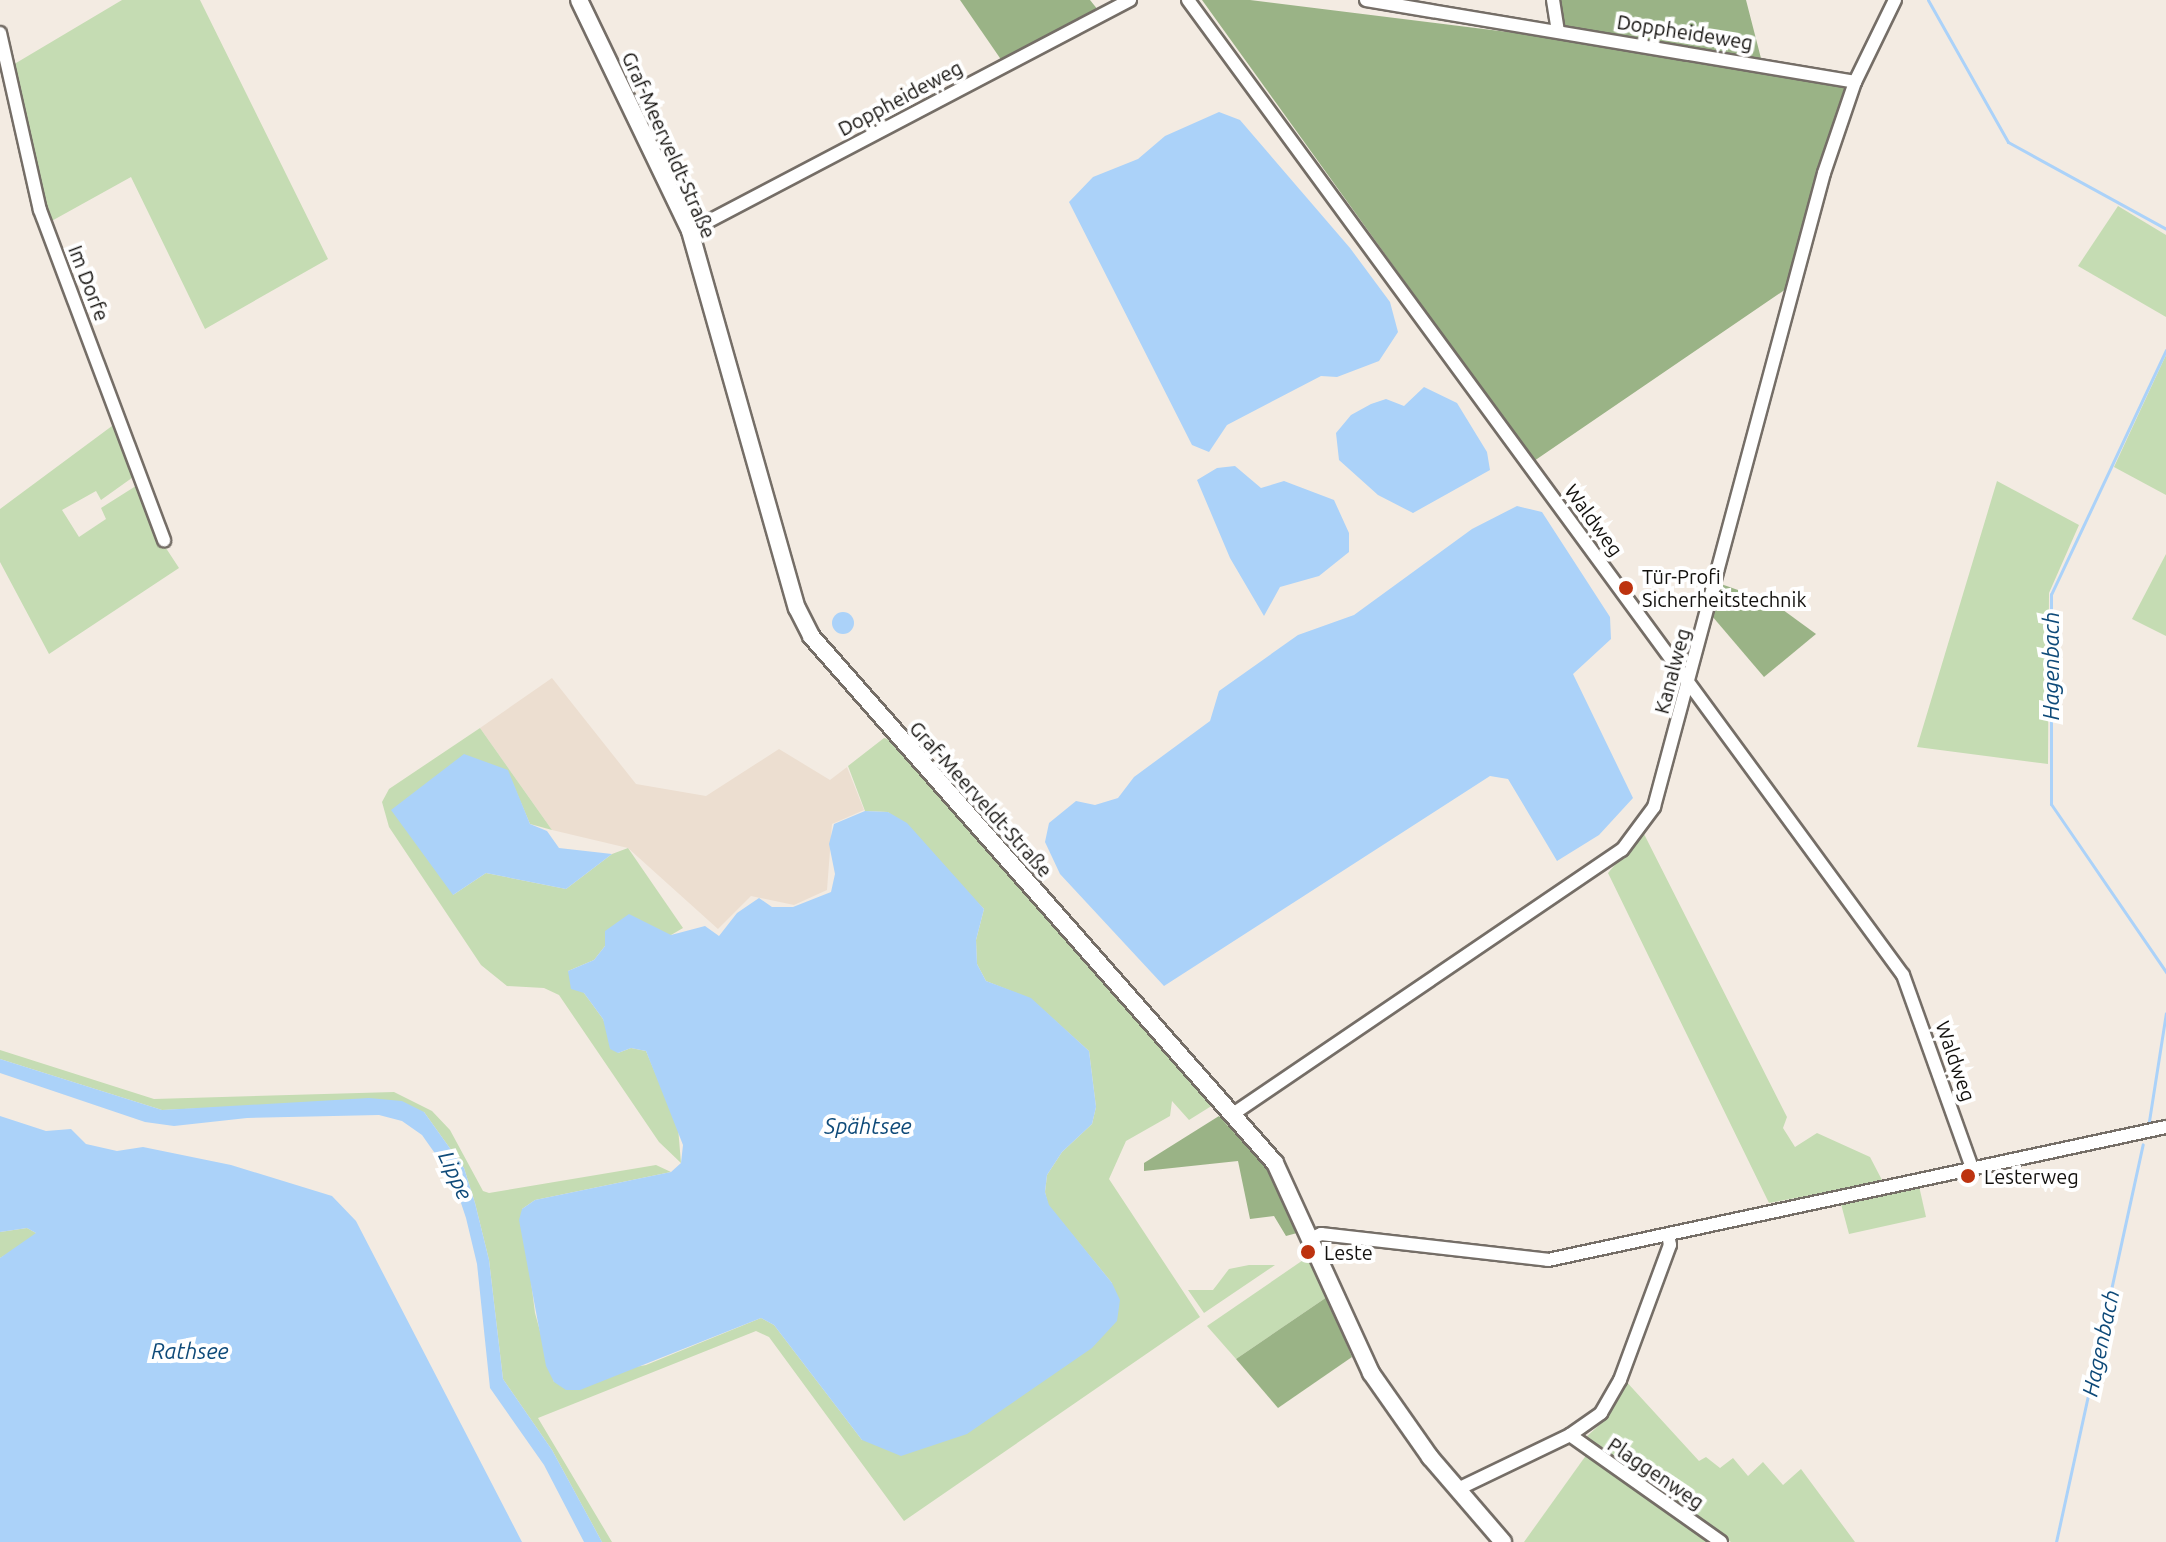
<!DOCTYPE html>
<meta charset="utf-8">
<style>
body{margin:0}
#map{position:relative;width:2166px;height:1542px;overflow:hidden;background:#f3ebe2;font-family:Ubuntu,sans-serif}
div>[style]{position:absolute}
.built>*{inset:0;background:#ecded0}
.green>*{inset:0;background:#c5dcb3}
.forest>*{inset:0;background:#9ab386}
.water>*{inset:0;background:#abd2f9}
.round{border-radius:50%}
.stream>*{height:3px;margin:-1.5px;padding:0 1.5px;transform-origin:1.5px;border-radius:1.5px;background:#abd2f9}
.roads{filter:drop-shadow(2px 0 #756e67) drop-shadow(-2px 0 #756e67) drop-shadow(0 2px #756e67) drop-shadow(0 -2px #756e67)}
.minor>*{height:12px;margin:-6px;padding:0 6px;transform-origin:6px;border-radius:6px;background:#fff}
.major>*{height:16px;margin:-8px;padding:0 8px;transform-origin:8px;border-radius:8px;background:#fff}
.dots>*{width:22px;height:22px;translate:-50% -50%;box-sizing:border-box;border:4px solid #fff;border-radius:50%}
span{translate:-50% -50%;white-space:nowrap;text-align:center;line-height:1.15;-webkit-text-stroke:8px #fff;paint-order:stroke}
.street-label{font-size:20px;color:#13110e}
.poi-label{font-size:20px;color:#13110e}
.left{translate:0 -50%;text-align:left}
.water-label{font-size:22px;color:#0e4a79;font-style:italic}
</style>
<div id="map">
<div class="built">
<i style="clip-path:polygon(552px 678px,636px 784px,706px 796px,779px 749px,830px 780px,847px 767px,864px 810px,832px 824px,827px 890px,794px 905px,751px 896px,718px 929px,628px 848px,552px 830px,480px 728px)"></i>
</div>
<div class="green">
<i style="clip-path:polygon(122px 0,200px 0,328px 259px,205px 329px,131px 177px,48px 223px,11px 66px)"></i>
<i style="clip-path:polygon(2118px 206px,2166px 235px,2166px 317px,2078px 266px)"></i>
<i style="clip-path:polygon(2166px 355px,2166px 495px,2114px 467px)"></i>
<i style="clip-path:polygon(116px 423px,136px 475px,101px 500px,96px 491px,62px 510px,79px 537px,106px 519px,101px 508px,139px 484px,162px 542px,179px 568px,49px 654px,0 562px,0 509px)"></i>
<i style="clip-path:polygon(1997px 481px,2079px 525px,2049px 593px,2048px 764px,1917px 747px)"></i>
<i style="clip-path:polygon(2166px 554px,2166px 636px,2132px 619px)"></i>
<i style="clip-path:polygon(480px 728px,552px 830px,530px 824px,507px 770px,453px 895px,486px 873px,566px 889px,612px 854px,628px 848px,683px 928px,671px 935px,605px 946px,594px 960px,568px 971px,603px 1019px,618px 1053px,631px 1048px,646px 1051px,678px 1127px,681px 1163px,659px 1142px,559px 995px,544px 988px,507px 986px,481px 965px,389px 827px,382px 802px,389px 789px)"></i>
<i style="clip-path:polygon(884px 738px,898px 742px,1213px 1105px,1189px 1120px,1172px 1101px,1170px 1116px,1126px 1141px,1109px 1179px,1200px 1317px,904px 1521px,769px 1337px,756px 1331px,538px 1418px,612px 1542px,602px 1542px,552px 1450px,503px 1379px,489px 1260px,475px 1203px,464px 1168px,424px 1112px,313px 1103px,162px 1110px,0 1059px,0 1050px,154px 1099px,394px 1092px,432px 1111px,450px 1130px,483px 1191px,489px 1193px,656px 1165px,671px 1172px,535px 1200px,522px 1209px,535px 1313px,554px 1382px,646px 1365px,761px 1318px,774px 1325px,862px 1440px,1112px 1283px,1048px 1205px,1045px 1192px,1047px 1175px,1062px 1152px,1092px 1124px,1096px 1107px,1089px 1051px,1031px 999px,986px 981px,977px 964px,976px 940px,984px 909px,888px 812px,865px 811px,848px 766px)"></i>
<i style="clip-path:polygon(1643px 832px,1787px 1117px,1783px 1128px,1795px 1147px,1817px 1133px,1870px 1157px,1883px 1182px,1769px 1203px,1608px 873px)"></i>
<i style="clip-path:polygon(1919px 1186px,1926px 1217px,1849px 1234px,1841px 1204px)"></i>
<i style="clip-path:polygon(27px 1228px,36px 1233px,35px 1238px,0 1258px,0 1232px)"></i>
<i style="clip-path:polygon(1309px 1256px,1327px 1297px,1236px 1359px,1207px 1326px)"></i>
<i style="clip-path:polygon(1249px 1265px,1275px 1265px,1204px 1313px,1188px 1290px,1213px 1290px,1229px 1269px)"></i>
<i style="clip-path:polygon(1623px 1378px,1699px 1461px,1706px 1457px,1720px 1468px,1733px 1458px,1748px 1476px,1763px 1462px,1783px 1485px,1801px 1469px,1855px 1542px,1731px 1542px,1584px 1439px,1608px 1417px)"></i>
<i style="clip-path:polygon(1587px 1454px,1716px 1542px,1524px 1542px)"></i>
</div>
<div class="forest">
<i style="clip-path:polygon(960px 0,1090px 0,1098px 10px,1002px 61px)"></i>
<i style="clip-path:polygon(1202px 0,1250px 0,1565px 39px,1558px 0,1746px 0,1764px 70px,1844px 83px,1846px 89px,1786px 289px,1534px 461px)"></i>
<i style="clip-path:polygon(1721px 584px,1772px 602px,1816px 634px,1764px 677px,1712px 616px)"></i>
<i style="clip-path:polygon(1219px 1116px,1277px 1180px,1297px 1233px,1286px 1236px,1274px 1216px,1250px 1219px,1238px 1161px,1144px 1171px,1144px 1163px)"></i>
<i style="clip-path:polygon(1327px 1297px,1352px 1357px,1278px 1408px,1236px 1359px)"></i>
</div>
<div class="water">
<i style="clip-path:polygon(1219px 112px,1240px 120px,1350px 248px,1390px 302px,1398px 332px,1379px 361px,1337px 377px,1321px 376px,1227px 425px,1209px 452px,1192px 445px,1069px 202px,1093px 177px,1138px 159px,1165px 136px)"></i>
<i style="clip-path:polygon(1424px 387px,1457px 403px,1487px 452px,1490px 470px,1413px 513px,1378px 495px,1339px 460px,1336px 433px,1351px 415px,1371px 404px,1386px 399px,1404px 406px)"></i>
<i style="clip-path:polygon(1235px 466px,1261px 488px,1284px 481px,1334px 500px,1349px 533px,1349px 552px,1319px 576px,1280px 587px,1264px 616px,1230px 558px,1197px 480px,1217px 468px)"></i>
<i style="clip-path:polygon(1517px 506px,1542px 512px,1610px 617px,1611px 639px,1573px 674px,1633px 798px,1599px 835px,1557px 861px,1508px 779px,1490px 776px,1164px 986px,1060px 874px,1045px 842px,1049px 823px,1076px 801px,1095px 805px,1118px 798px,1134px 777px,1210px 721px,1219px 691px,1298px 635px,1354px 615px,1472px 529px)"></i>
<i class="round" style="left:832px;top:612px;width:22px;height:22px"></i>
<i style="clip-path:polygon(464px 754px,508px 770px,530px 824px,547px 831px,559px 848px,612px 854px,566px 889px,486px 873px,453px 895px,391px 810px)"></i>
<i style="clip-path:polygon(865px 811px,888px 812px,907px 823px,984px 909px,976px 940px,977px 964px,986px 981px,1031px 998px,1089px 1051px,1096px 1107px,1092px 1124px,1062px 1152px,1047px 1175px,1045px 1192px,1049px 1205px,1112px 1283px,1120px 1300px,1117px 1321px,1092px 1348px,967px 1434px,901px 1456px,862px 1440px,774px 1325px,761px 1318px,580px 1390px,566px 1390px,554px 1382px,546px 1366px,519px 1220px,522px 1209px,535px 1200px,671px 1172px,681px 1163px,683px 1145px,646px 1051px,631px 1048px,618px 1053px,610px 1049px,603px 1019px,584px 993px,571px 989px,568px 971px,594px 960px,605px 946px,605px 931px,629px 914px,671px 935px,705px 926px,719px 936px,737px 913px,759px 898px,772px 907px,793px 907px,831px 892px,835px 874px,829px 844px,834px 824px)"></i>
<i style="clip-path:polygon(0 1059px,162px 1110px,369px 1098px,402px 1101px,424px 1112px,464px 1168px,475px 1203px,489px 1260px,503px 1379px,552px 1450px,602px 1542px,584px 1542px,544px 1465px,490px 1388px,477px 1264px,466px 1218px,453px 1179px,422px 1135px,402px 1121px,379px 1115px,247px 1118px,174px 1126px,145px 1122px,0 1073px)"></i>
<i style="clip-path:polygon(0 1116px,46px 1131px,71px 1129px,86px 1144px,117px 1151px,143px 1147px,231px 1165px,332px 1196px,356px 1221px,522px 1542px,0 1542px,0 1258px,36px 1233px,27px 1228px,0 1232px)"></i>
</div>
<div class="stream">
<i style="left:1928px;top:0;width:163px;rotate:60.6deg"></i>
<i style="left:2008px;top:142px;width:180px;rotate:28.8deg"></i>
<i style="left:2166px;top:350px;width:270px;rotate:115.2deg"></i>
<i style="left:2051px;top:594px;width:210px;rotate:90deg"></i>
<i style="left:2051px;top:804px;width:204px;rotate:55.6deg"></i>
<i style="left:2149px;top:1121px;width:109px;rotate:-81.1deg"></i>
<i style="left:2056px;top:1542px;width:407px;rotate:-77.7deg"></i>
</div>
<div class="roads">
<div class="minor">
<i style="left:1188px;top:0;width:1209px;rotate:53.75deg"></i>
<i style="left:1903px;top:975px;width:205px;rotate:70.3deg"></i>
<i style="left:1366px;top:0;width:496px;rotate:9.5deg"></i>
<i style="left:1553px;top:0;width:31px;rotate:81deg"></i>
<i style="left:0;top:33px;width:181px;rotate:77.3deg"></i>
<i style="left:40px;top:210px;width:353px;rotate:69.4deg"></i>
<i style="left:690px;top:231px;width:497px;rotate:-27.7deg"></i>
<i style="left:1233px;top:1114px;width:470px;rotate:-34.2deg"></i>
<i style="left:1622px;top:850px;width:54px;rotate:-53.3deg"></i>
<i style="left:1654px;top:807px;width:656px;rotate:-74.99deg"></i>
<i style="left:1824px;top:173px;width:96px;rotate:-71.2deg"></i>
<i style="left:1855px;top:82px;width:91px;rotate:-64deg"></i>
<i style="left:1312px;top:1238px;width:10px;rotate:-24deg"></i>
<i style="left:1321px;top:1234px;width:228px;rotate:6.5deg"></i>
<i style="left:1548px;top:1260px;width:632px;rotate:-12.15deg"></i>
<i style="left:1570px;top:1435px;width:185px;rotate:35.3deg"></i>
<i style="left:1458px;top:1489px;width:124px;rotate:-25.7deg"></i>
<i style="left:1570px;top:1435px;width:38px;rotate:-35deg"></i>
<i style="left:1601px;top:1413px;width:38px;rotate:-60deg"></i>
<i style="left:1620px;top:1380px;width:144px;rotate:-69.7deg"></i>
<i style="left:1670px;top:1245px;width:10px;rotate:-101deg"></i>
</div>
<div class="major">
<i style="left:579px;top:0;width:256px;rotate:64.3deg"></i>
<i style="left:690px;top:231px;width:392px;rotate:74.2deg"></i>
<i style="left:797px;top:608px;width:31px;rotate:63deg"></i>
<i style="left:811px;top:636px;width:702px;rotate:48.64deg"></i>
<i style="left:1275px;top:1163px;width:231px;rotate:65.4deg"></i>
<i style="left:1371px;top:1373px;width:103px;rotate:54.9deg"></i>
<i style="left:1430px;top:1457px;width:112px;rotate:49.3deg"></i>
</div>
</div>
<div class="dots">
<i style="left:1626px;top:588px;background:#bd330f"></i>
<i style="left:1968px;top:1176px;background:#bd330f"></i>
<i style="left:1308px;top:1252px;background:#bd330f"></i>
</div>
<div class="street-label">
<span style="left:1685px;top:32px;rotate:9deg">Doppheideweg</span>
<span style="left:900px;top:98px;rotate:-28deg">Doppheideweg</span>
<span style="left:669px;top:145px;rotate:66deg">Graf-Meerveldt-Straße</span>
<span style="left:89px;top:283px;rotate:69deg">Im Dorfe</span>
<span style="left:1594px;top:520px;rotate:54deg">Waldweg</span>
<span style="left:1672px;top:671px;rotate:-75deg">Kanalweg</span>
<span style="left:981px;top:799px;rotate:48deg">Graf-Meerveldt-Straße</span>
<span style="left:1956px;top:1061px;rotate:71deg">Waldweg</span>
<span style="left:1656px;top:1473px;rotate:34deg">Plaggenweg</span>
</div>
<div class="poi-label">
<span class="left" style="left:1642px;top:588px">Tür-Profi<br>Sicherheitstechnik</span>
<span class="left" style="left:1984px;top:1176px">Lesterweg</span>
<span class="left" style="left:1324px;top:1252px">Leste</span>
</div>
<div class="water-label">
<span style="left:2051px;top:666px;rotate:-90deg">Hagenbach</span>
<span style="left:868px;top:1126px">Spähtsee</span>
<span style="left:456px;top:1175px;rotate:65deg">Lippe</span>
<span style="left:2100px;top:1343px;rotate:-78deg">Hagenbach</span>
<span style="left:190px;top:1351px">Rathsee</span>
</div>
</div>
